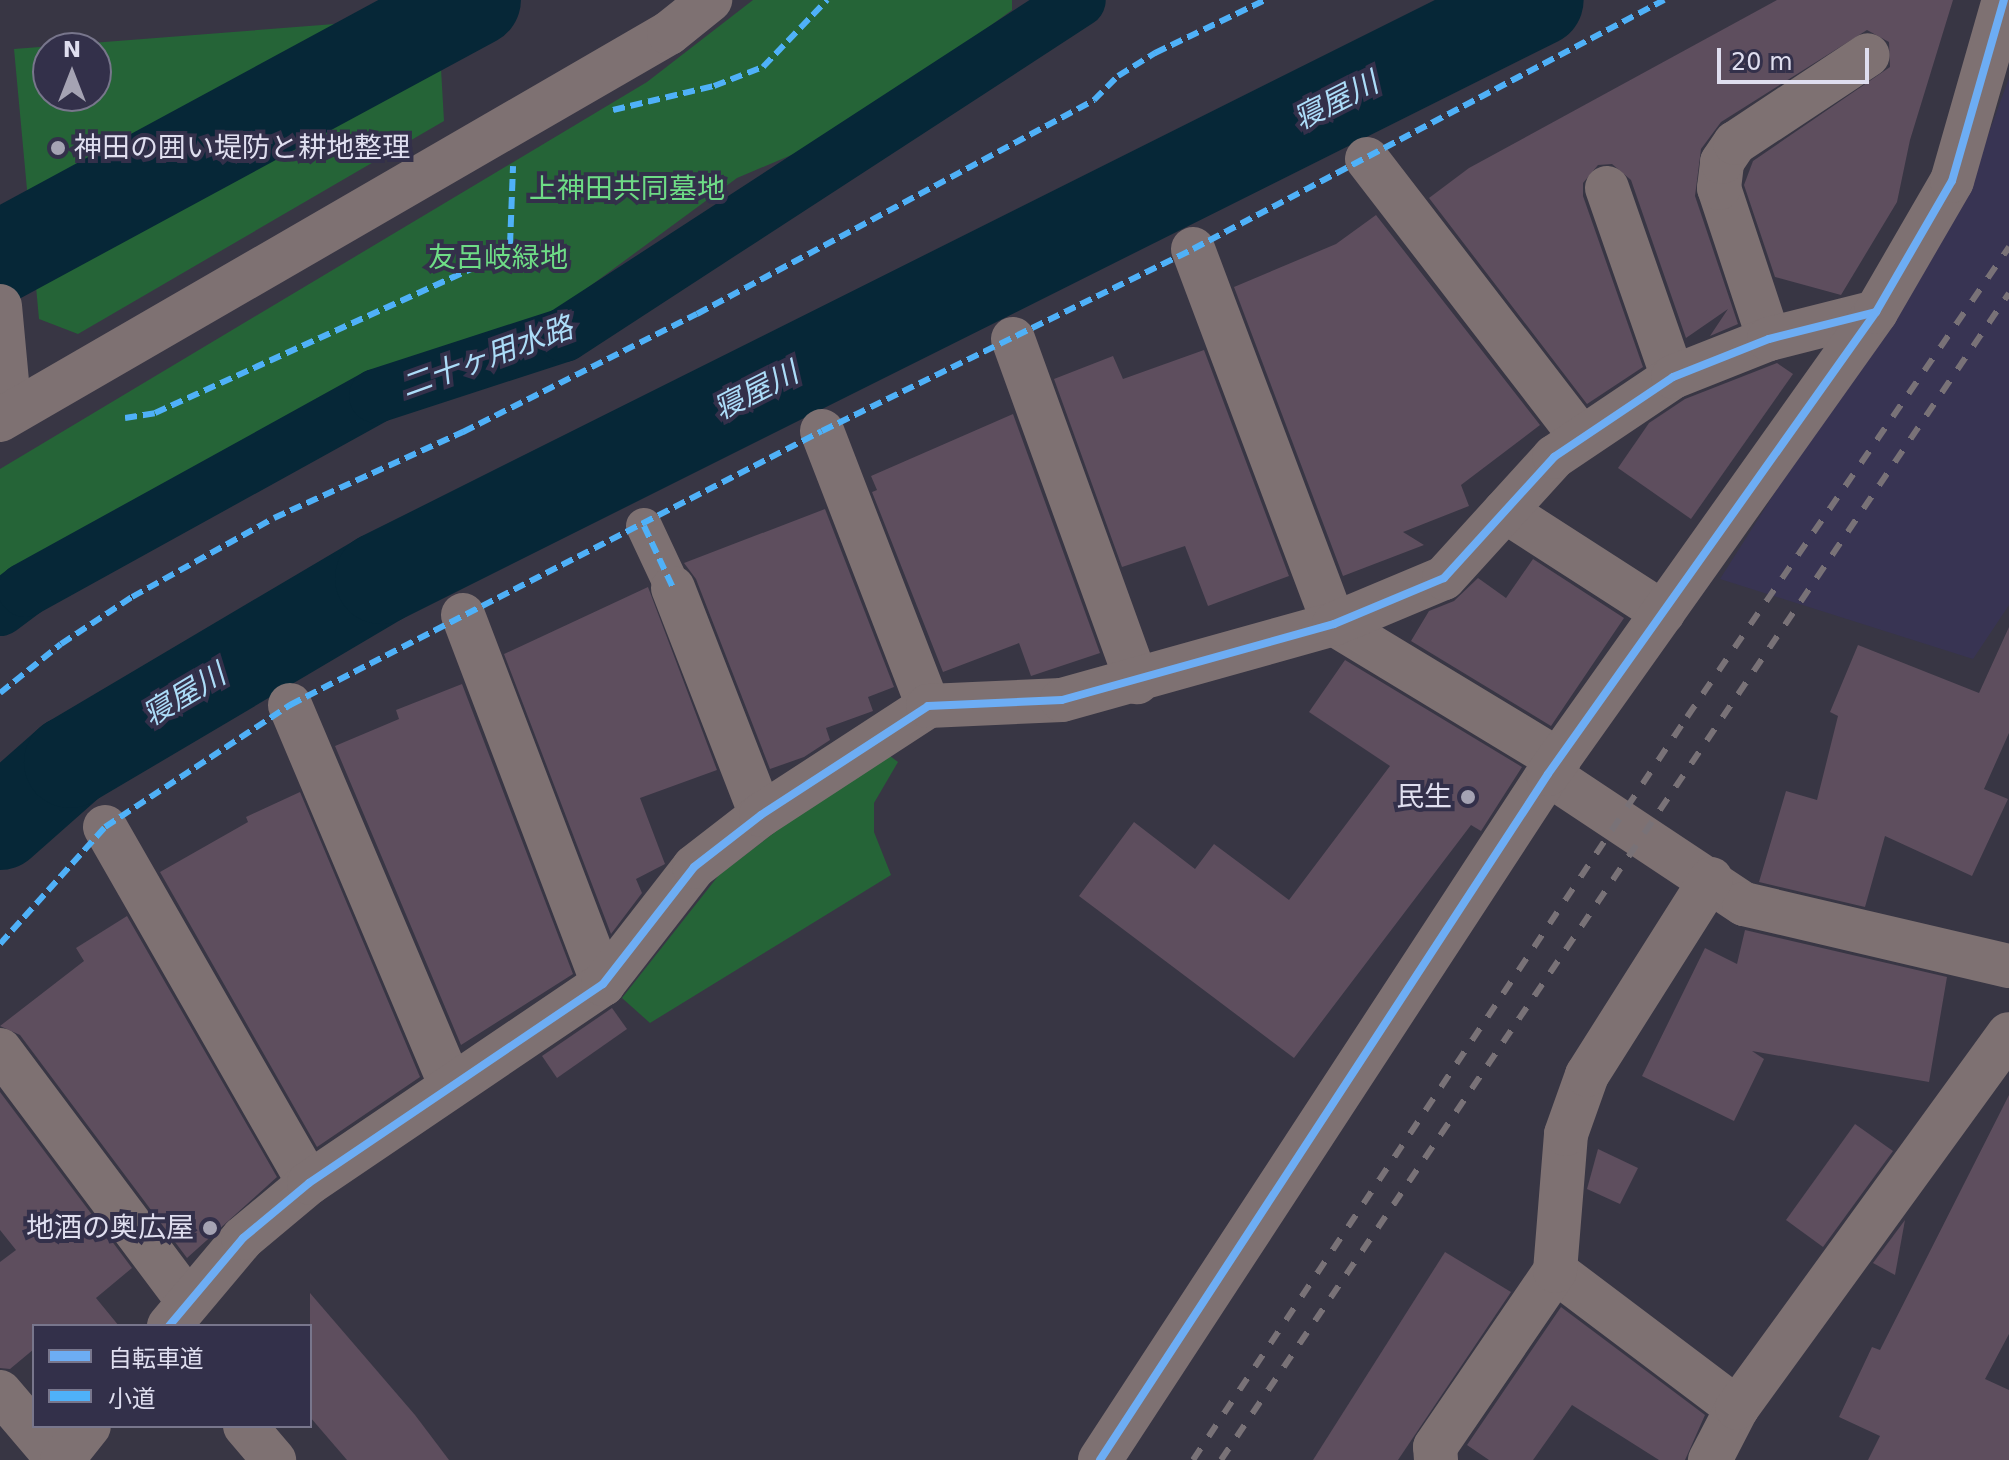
<!DOCTYPE html>
<meta charset="utf-8">
<style>
body{margin:0}
#map{position:relative;width:2009px;height:1460px;overflow:hidden;background:#383644;font-family:"DejaVu Sans","Noto Sans JP",sans-serif}
div>[style]{position:absolute}
.built>*{inset:0;background:#383453}
.green>*{inset:0;background:#256437}
.canal>*{height:54px;margin:-27px;padding:0 27px;transform-origin:27px;border-radius:27px;background:#062737}
.river>*{height:92px;margin:-46px;padding:0 46px;transform-origin:46px;border-radius:46px;background:#062737}
.building>*{inset:0;background:#5e4e5e}
.pedestrian>*{height:36px;margin:-18px;padding:0 18px;transform-origin:18px;border-radius:18px;background:#7e7172}
.minor>*{height:44px;margin:-22px;padding:0 22px;transform-origin:22px;border-radius:22px;background:#7e7172}
.tertiary>*{height:44px;margin:-22px;padding:0 22px;transform-origin:22px;border-radius:22px;background:#7e7172}
.rail>*{height:6px;margin-top:-3px;transform-origin:0;background:repeating-linear-gradient(90deg,#797277 0 14px,transparent 0 28px)}
.quiet>*{height:6px;margin-top:-3px;transform-origin:0;background:repeating-linear-gradient(90deg,#4fb1f8 0 12px,transparent 0 18px)}
.cycleway>*{height:8px;margin:-4px;padding:0 4px;transform-origin:4px;border-radius:4px;background:#6dadf4}
.dots>*{width:22px;height:22px;translate:-50% -50%;box-sizing:border-box;border:4px solid #33304a;border-radius:50%}
span{translate:-50% -50%;white-space:nowrap;text-align:center;line-height:1.15;-webkit-text-stroke:8px #33304a;paint-order:stroke}
.poi-label{font-size:28px;color:#dfdeef}
.left{translate:0 -50%;text-align:left}
.right{translate:-100% -50%;text-align:right}
.park-label{font-size:28px;color:#6edc86}
.water-label{font-size:30px;color:#acdcf8;font-style:italic}
.legend{position:absolute;left:32px;top:1324px;width:280px;height:104px;box-sizing:border-box;background:#33304a;border:2px solid #78768c;margin:0;padding:10px 14px;list-style:none;font-size:24px;color:#dfdeef}
.legend li{display:flex;align-items:center;gap:16px;height:40px}
.legend b{width:40px;border:2px solid #78768c}
.north{position:absolute;left:32px;top:32px;width:80px;height:80px;box-sizing:border-box;background:#33304a;border:2px solid #78768c;border-radius:50%;rotate:0deg;font-size:22px;font-weight:700;line-height:32px;text-align:center;color:#dfdeef}
.north::after{content:'';display:block;margin:auto;width:28px;height:36px;background:#a5a3b3;clip-path:polygon(50% 0,100% 100%,50% 72%,0 100%)}
.scale{position:absolute;left:1717px;top:48px;width:152px;height:36px;box-sizing:border-box;border:4px solid #dfdeef;border-top:0;padding-left:10px;font-size:24px;line-height:28px;white-space:nowrap;color:#dfdeef;-webkit-text-stroke:6px #33304a;paint-order:stroke}
</style>
<div id="map">
<div class="built">
<i style="clip-path:polygon(2009px 78px,2009px 605px,1973px 659px,1720px 579px,1969px 187px)"></i>
</div>
<div class="green">
<i style="clip-path:polygon(753px 0,1012px 0,1012px 10px,843px 133px,737px 178px,586px 289px,564px 314px,352px 383px,0 586px,0 469px,647px 82px)"></i>
<i style="clip-path:polygon(evenodd,438px 16px,444px 121px,78px 334px,39px 319px,14px 49px,438px 16px,96px 48px,96px 96px,48px 96px,48px 48px,96px 48px)"></i>
<i style="clip-path:polygon(882px 750px,898px 762px,874px 803px,874px 832px,891px 875px,650px 1023px,622px 998px,719px 875px)"></i>
</div>
<div class="canal">
<i style="left:0;top:609px;width:31px;rotate:-37deg"></i>
<i style="left:25px;top:590px;width:401px;rotate:-28.9deg"></i>
<i style="left:376px;top:396px;width:198px;rotate:-18deg"></i>
<i style="left:564px;top:335px;width:614px;rotate:-33.04deg"></i>
</div>
<div class="river">
<i style="left:0;top:257px;width:540px;rotate:-28.42deg"></i>
<i style="left:0;top:824px;width:94px;rotate:-41.5deg"></i>
<i style="left:70px;top:762px;width:361px;rotate:-30.6deg"></i>
<i style="left:381px;top:578px;width:1293px;rotate:-26.55deg"></i>
</div>
<div class="building">
<i style="clip-path:polygon(1777px 0,1953px 0,1910px 140px,1897px 202px,1841px 295px,1775px 277px,1744px 185px,1753px 161px,1890px 67px,1889px 42px,1867px 30px,1721px 122px,1701px 149px,1695px 196px,1738px 324px,1710px 336px,1728px 309px,1686px 338px,1631px 180px,1612px 164px,1598px 165px,1583px 183px,1583px 196px,1643px 367px,1587px 404px,1429px 198px,1469px 168px)"></i>
<i style="clip-path:polygon(1376px 215px,1540px 425px,1461px 485px,1469px 506px,1403px 532px,1424px 545px,1343px 576px,1234px 287px,1336px 244px)"></i>
<i style="clip-path:polygon(1204px 350px,1289px 576px,1208px 606px,1185px 546px,1122px 567px,1054px 379px,1113px 356px,1123px 379px)"></i>
<i style="clip-path:polygon(1777px 363px,1793px 374px,1691px 519px,1618px 468px,1649px 423px,1685px 399px)"></i>
<i style="clip-path:polygon(1013px 414px,1100px 653px,1031px 676px,1019px 643px,943px 672px,872px 492px,877px 490px,871px 476px)"></i>
<i style="clip-path:polygon(825px 509px,894px 687px,868px 697px,873px 711px,826px 728px,830px 740px,804px 757px,770px 769px,696px 579px,684px 563px)"></i>
<i style="clip-path:polygon(1533px 559px,1624px 618px,1551px 726px,1411px 641px,1429px 611px,1454px 601px,1478px 578px,1506px 598px)"></i>
<i style="clip-path:polygon(648px 587px,717px 770px,640px 798px,665px 864px,636px 879px,642px 893px,611px 934px,504px 654px)"></i>
<i style="clip-path:polygon(2009px 627px,2009px 733px,1984px 789px,2008px 799px,1972px 876px,1885px 836px,1865px 907px,1759px 882px,1786px 791px,1817px 800px,1838px 716px,1830px 712px,1858px 645px,1979px 693px)"></i>
<i style="clip-path:polygon(1345px 660px,1522px 767px,1481px 831px,1471px 825px,1294px 1058px,1079px 896px,1134px 822px,1195px 869px,1214px 844px,1289px 900px,1390px 766px,1309px 712px)"></i>
<i style="clip-path:polygon(462px 684px,573px 974px,461px 1045px,335px 746px,399px 719px,396px 710px)"></i>
<i style="clip-path:polygon(300px 792px,420px 1077px,317px 1147px,160px 872px,248px 822px,246px 817px)"></i>
<i style="clip-path:polygon(127px 916px,277px 1177px,187px 1258px,20px 1035px,0 1026px,84px 961px,76px 948px)"></i>
<i style="clip-path:polygon(1745px 930px,1947px 977px,1929px 1082px,1752px 1051px,1764px 1059px,1734px 1121px,1642px 1076px,1705px 948px,1737px 964px)"></i>
<i style="clip-path:polygon(612px 1008px,627px 1029px,557px 1078px,542px 1056px)"></i>
<i style="clip-path:polygon(0 1092px,132px 1268px,96px 1298px,119px 1326px,34px 1326px,34px 1349px,10px 1369px,0 1368px,0 1262px,16px 1250px,0 1230px)"></i>
<i style="clip-path:polygon(2009px 1095px,2009px 1334px,1985px 1379px,2009px 1390px,2009px 1460px,1868px 1460px,1880px 1436px,1839px 1417px,1872px 1347px,1880px 1350px)"></i>
<i style="clip-path:polygon(1855px 1124px,1893px 1151px,1823px 1247px,1786px 1220px)"></i>
<i style="clip-path:polygon(1598px 1149px,1638px 1168px,1620px 1204px,1587px 1189px)"></i>
<i style="clip-path:polygon(1905px 1220px,1895px 1275px,1873px 1263px)"></i>
<i style="clip-path:polygon(1445px 1252px,1511px 1292px,1398px 1460px,1313px 1460px)"></i>
<i style="clip-path:polygon(310px 1293px,415px 1415px,449px 1460px,347px 1460px,310px 1417px)"></i>
<i style="clip-path:polygon(1561px 1307px,1705px 1415px,1685px 1460px,1659px 1460px,1572px 1405px,1533px 1460px,1489px 1460px,1467px 1445px)"></i>
</div>
<div class="pedestrian">
<i style="left:644px;top:526px;width:68px;rotate:64.9deg"></i>
</div>
<div class="minor">
<i style="left:1367px;top:159px;width:351px;rotate:52.4deg"></i>
<i style="left:1607px;top:188px;width:200px;rotate:70.8deg"></i>
<i style="left:1193px;top:249px;width:401px;rotate:69.4deg"></i>
<i style="left:1334px;top:624px;width:263px;rotate:31.2deg"></i>
<i style="left:1013px;top:339px;width:365px;rotate:70.1deg"></i>
<i style="left:1769px;top:339px;width:159px;rotate:-108.3deg"></i>
<i style="left:1719px;top:188px;width:26px;rotate:-83deg"></i>
<i style="left:1722px;top:162px;width:23px;rotate:-56deg"></i>
<i style="left:1735px;top:143px;width:159px;rotate:-33.5deg"></i>
<i style="left:822px;top:431px;width:295px;rotate:68.9deg"></i>
<i style="left:1505px;top:511px;width:188px;rotate:32.8deg"></i>
<i style="left:673px;top:588px;width:243px;rotate:68.8deg"></i>
<i style="left:463px;top:615px;width:395px;rotate:69.2deg"></i>
<i style="left:290px;top:705px;width:410px;rotate:67.1deg"></i>
<i style="left:1548px;top:774px;width:235px;rotate:33.6deg"></i>
<i style="left:1744px;top:904px;width:272px;rotate:13.2deg"></i>
<i style="left:105px;top:827px;width:410px;rotate:60.2deg"></i>
<i style="left:0;top:1050px;width:314px;rotate:53.2deg"></i>
<i style="left:1555px;top:1271px;width:228px;rotate:37deg"></i>
<i style="left:1737px;top:1408px;width:59px;rotate:117.4deg"></i>
<i style="left:169px;top:1326px;width:115px;rotate:-49.9deg"></i>
<i style="left:243px;top:1238px;width:86px;rotate:-39.8deg"></i>
<i style="left:309px;top:1183px;width:355px;rotate:-34.1deg"></i>
<i style="left:603px;top:984px;width:148px;rotate:-52.1deg"></i>
<i style="left:694px;top:867px;width:85px;rotate:-37.8deg"></i>
<i style="left:761px;top:815px;width:199px;rotate:-33.1deg"></i>
<i style="left:928px;top:706px;width:134px;rotate:-2.6deg"></i>
<i style="left:1062px;top:700px;width:282px;rotate:-15.6deg"></i>
<i style="left:1334px;top:624px;width:119px;rotate:-22.7deg"></i>
<i style="left:1444px;top:578px;width:164px;rotate:-47.7deg"></i>
<i style="left:1554px;top:457px;width:143px;rotate:-33.9deg"></i>
<i style="left:1673px;top:377px;width:103px;rotate:-21.6deg"></i>
<i style="left:1769px;top:339px;width:110px;rotate:-14.2deg"></i>
<i style="left:0;top:1392px;width:89px;rotate:49.5deg"></i>
<i style="left:1737px;top:1408px;width:462px;rotate:-54deg"></i>
<i style="left:245px;top:1426px;width:45px;rotate:49.5deg"></i>
<i style="left:62px;top:1460px;width:43px;rotate:-51.5deg"></i>
<i style="left:1436px;top:1460px;width:13px;rotate:-94deg"></i>
<i style="left:1435px;top:1447px;width:213px;rotate:-55.7deg"></i>
<i style="left:1555px;top:1271px;width:137px;rotate:-85.4deg"></i>
<i style="left:1566px;top:1134px;width:63px;rotate:-70.4deg"></i>
<i style="left:1587px;top:1075px;width:232px;rotate:-57.7deg"></i>
</div>
<div class="tertiary">
<i style="left:0;top:306px;width:107px;rotate:84.7deg"></i>
<i style="left:0;top:420px;width:773px;rotate:-30.05deg"></i>
<i style="left:669px;top:33px;width:53px;rotate:-38.8deg"></i>
<i style="left:1100px;top:1460px;width:819px;rotate:-56.85deg"></i>
<i style="left:1548px;top:774px;width:567px;rotate:-54.63deg"></i>
<i style="left:1876px;top:312px;width:151px;rotate:-59.9deg"></i>
<i style="left:1952px;top:181px;width:188px;rotate:-74deg"></i>
</div>
<div class="rail">
<i style="left:1193px;top:1460px;width:892px;rotate:-56.38deg"></i>
<i style="left:1687px;top:717px;width:570px;rotate:-55.58deg"></i>
<i style="left:1221px;top:1460px;width:1408px;rotate:-55.97deg"></i>
</div>
<div class="quiet">
<i style="left:613px;top:110px;width:104px;rotate:-13.4deg"></i>
<i style="left:714px;top:86px;width:53px;rotate:-21.2deg"></i>
<i style="left:763px;top:67px;width:93px;rotate:-46.3deg"></i>
<i style="left:125px;top:418px;width:30px;rotate:-9deg"></i>
<i style="left:155px;top:413px;width:380px;rotate:-24.5deg"></i>
<i style="left:501px;top:255px;width:13px;rotate:-48deg"></i>
<i style="left:510px;top:245px;width:79px;rotate:-87.8deg"></i>
<i style="left:644px;top:526px;width:68px;rotate:64.9deg"></i>
<i style="left:0;top:693px;width:78px;rotate:-38.8deg"></i>
<i style="left:61px;top:644px;width:85px;rotate:-33.5deg"></i>
<i style="left:132px;top:597px;width:162px;rotate:-29.1deg"></i>
<i style="left:274px;top:518px;width:208px;rotate:-24.5deg"></i>
<i style="left:463px;top:432px;width:262px;rotate:-26.8deg"></i>
<i style="left:697px;top:314px;width:451px;rotate:-28.3deg"></i>
<i style="left:1094px;top:100px;width:34px;rotate:-45deg"></i>
<i style="left:1118px;top:76px;width:44px;rotate:-31.9deg"></i>
<i style="left:1155px;top:53px;width:122px;rotate:-25.7deg"></i>
<i style="left:0;top:944px;width:157px;rotate:-48.1deg"></i>
<i style="left:105px;top:827px;width:222px;rotate:-33.4deg"></i>
<i style="left:290px;top:705px;width:598px;rotate:-27.25deg"></i>
<i style="left:822px;top:431px;width:413px;rotate:-26.1deg"></i>
<i style="left:1193px;top:249px;width:533px;rotate:-27.86deg"></i>
</div>
<div class="cycleway">
<i style="left:169px;top:1326px;width:115px;rotate:-49.9deg"></i>
<i style="left:243px;top:1238px;width:86px;rotate:-39.8deg"></i>
<i style="left:309px;top:1183px;width:355px;rotate:-34.1deg"></i>
<i style="left:603px;top:984px;width:148px;rotate:-52.1deg"></i>
<i style="left:694px;top:867px;width:85px;rotate:-37.8deg"></i>
<i style="left:761px;top:815px;width:199px;rotate:-33.1deg"></i>
<i style="left:928px;top:706px;width:134px;rotate:-2.6deg"></i>
<i style="left:1062px;top:700px;width:282px;rotate:-15.6deg"></i>
<i style="left:1334px;top:624px;width:119px;rotate:-22.7deg"></i>
<i style="left:1444px;top:578px;width:164px;rotate:-47.7deg"></i>
<i style="left:1554px;top:457px;width:143px;rotate:-33.9deg"></i>
<i style="left:1673px;top:377px;width:103px;rotate:-21.6deg"></i>
<i style="left:1769px;top:339px;width:110px;rotate:-14.2deg"></i>
<i style="left:1100px;top:1460px;width:819px;rotate:-56.85deg"></i>
<i style="left:1548px;top:774px;width:567px;rotate:-54.63deg"></i>
<i style="left:1876px;top:312px;width:151px;rotate:-59.9deg"></i>
<i style="left:1952px;top:181px;width:188px;rotate:-74deg"></i>
</div>
<div class="dots">
<i style="left:58px;top:148px;background:#a5a3b3"></i>
<i style="left:1468px;top:797px;background:#a5a3b3"></i>
<i style="left:210px;top:1228px;background:#a5a3b3"></i>
</div>
<div class="poi-label">
<span class="left" style="left:74px;top:148px">神田の囲い堤防と耕地整理</span>
<span class="right" style="left:1452px;top:797px">民生</span>
<span class="right" style="left:194px;top:1228px">地酒の奥広屋</span>
</div>
<div class="park-label">
<span style="left:627px;top:189px">上神田共同墓地</span>
<span style="left:498px;top:258px">友呂岐緑地</span>
</div>
<div class="water-label">
<span style="left:1336px;top:101px;rotate:-27deg">寝屋川</span>
<span style="left:487px;top:357px;rotate:-20deg">二十ヶ用水路</span>
<span style="left:756px;top:391px;rotate:-27deg">寝屋川</span>
<span style="left:184px;top:695px;rotate:-31deg">寝屋川</span>
</div>
<ul class="legend">
<li><b style="height:10px;background:#6dadf4"></b>自転車道</li>
<li><b style="height:10px;background:#4fb1f8"></b>小道</li>
</ul>
<div class="north">N</div>
<div class="scale">20 m</div>
</div>
